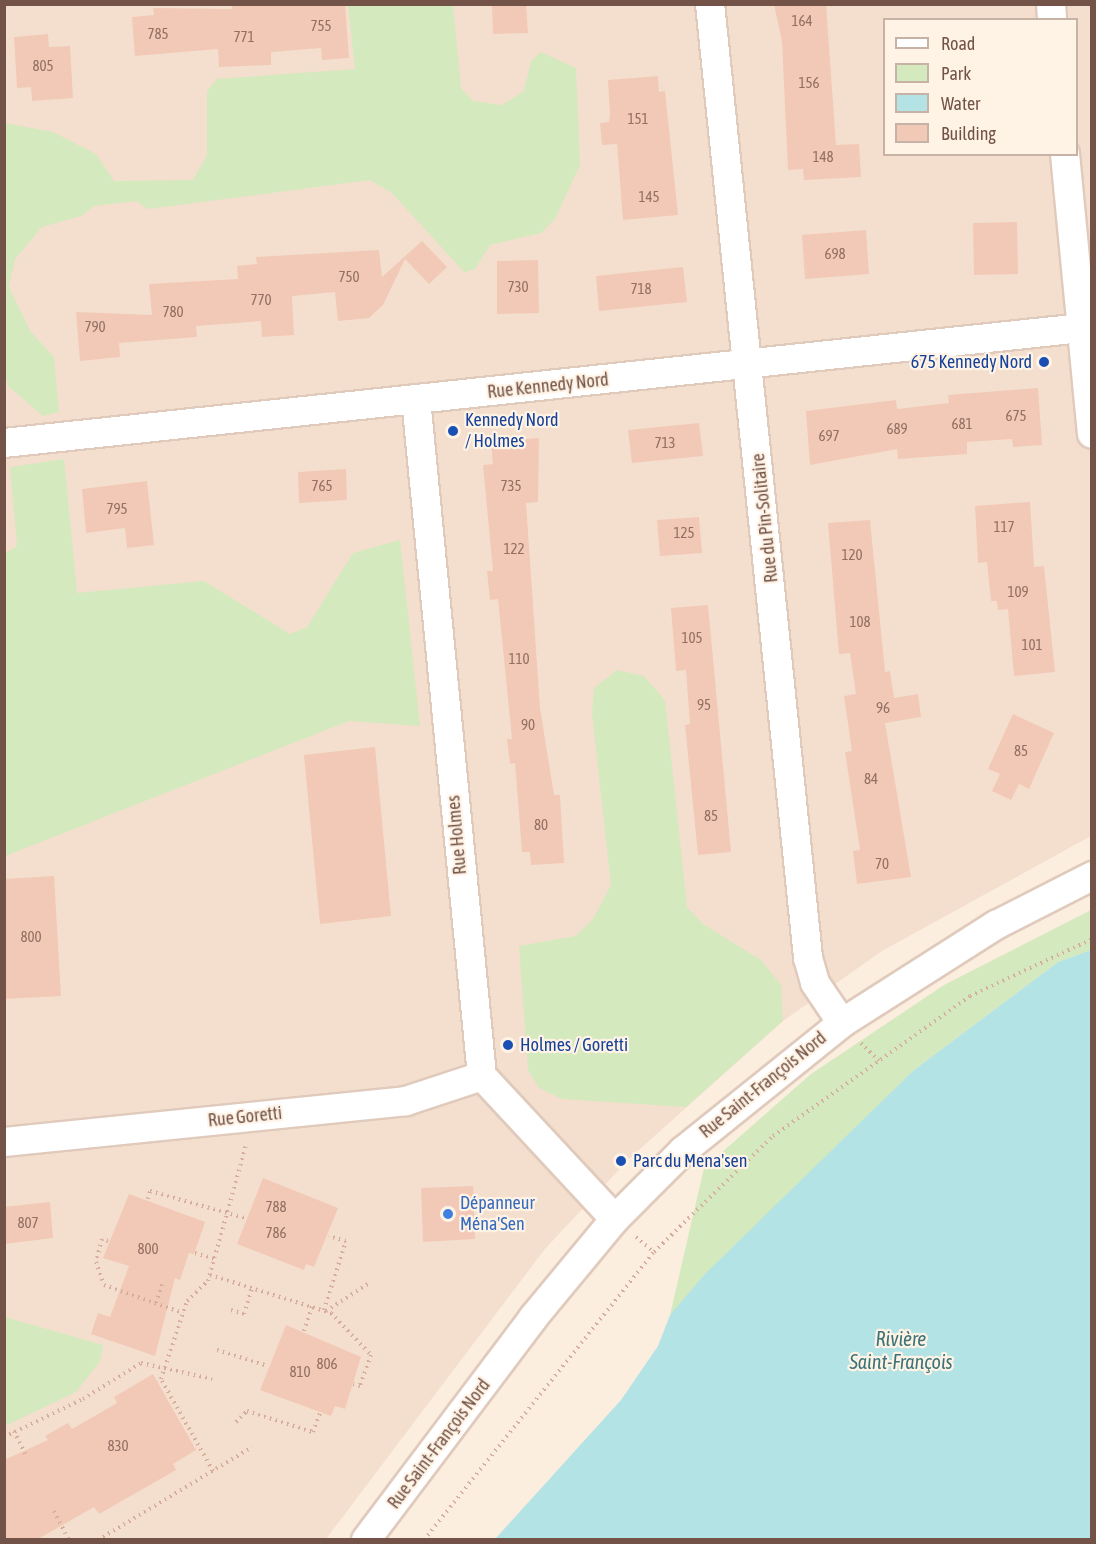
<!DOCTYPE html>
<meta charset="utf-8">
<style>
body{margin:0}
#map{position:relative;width:1096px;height:1544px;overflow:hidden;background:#fceedf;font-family:"Asap Condensed",sans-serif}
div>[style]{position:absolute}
.residential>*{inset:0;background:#f4dfce}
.green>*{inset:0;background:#d4e9be}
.water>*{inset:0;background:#b4e3e5}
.building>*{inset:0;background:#f2c9b7}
.path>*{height:4px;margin-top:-2px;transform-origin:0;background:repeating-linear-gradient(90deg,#d6ac9b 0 1.5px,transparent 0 6px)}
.roads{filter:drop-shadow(2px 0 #e0cabc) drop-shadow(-2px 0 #e0cabc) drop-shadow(0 2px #e0cabc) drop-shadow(0 -2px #e0cabc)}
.minor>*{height:28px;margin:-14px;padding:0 14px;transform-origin:14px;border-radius:14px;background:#fff}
.dots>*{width:16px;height:16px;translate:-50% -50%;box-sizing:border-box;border:3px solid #fff3e6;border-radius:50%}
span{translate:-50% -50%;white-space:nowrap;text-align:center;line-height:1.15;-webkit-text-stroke:4.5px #fff3e6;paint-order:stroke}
.number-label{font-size:15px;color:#937063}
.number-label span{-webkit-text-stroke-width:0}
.transit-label{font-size:18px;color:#164399}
.right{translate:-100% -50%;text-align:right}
.left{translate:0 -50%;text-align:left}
.street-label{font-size:18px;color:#735347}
.shop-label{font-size:18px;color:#366cbe}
.water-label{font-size:20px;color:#3b7478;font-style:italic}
.frame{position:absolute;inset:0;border:6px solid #735347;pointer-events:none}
.legend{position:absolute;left:883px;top:18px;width:195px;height:138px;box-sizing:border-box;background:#fff3e6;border:2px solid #c7b3a6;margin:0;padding:8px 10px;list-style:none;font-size:18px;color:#735347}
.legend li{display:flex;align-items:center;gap:12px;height:30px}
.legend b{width:30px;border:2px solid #c7b3a6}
</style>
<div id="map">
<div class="residential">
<i style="clip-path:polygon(evenodd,5px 5px,1091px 5px,1091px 836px,882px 951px,783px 1021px,630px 1158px,545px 1249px,326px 1539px,5px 1540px,5px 5px,884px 20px,1076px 20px,1076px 154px,884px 154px,884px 20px)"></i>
</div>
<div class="green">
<i style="clip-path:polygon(348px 5px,453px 5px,461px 88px,473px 101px,502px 105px,524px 91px,531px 61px,541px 52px,576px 68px,580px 165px,555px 219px,541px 233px,490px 245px,475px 269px,464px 272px,392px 193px,370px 180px,148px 209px,136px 201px,94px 206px,81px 216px,42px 227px,15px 259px,9px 287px,30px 331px,54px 357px,59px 412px,43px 416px,8px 386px,5px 373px,5px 123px,53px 132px,96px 154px,114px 181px,193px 180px,207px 155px,207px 91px,217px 79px,355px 69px)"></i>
<i style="clip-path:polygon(64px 459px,77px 593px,204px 581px,290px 634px,307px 627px,353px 553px,400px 540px,420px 726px,349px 721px,5px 856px,4px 554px,17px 546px,10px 467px)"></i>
<i style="clip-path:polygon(617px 670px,644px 676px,665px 700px,687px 907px,703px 924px,761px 960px,781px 985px,783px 1021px,686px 1107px,562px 1099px,539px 1088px,528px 1070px,519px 946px,576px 936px,593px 919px,611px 885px,592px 713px,594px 688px)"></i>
<i style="clip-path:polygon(1091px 910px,1091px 950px,1058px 962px,914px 1070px,670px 1315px,704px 1168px,811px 1074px,944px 985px)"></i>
<i style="clip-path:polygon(5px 1317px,103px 1345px,100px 1361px,76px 1392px,5px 1426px)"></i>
</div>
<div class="water">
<i style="clip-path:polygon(1091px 950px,1091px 1539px,495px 1539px,621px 1400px,658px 1346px,670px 1315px,705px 1274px,914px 1070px,1058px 962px)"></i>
</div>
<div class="building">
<i style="clip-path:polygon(232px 4px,345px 4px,349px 58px,322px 60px,321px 48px,271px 52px,271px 65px,219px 67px,218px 49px,135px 56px,132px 17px,154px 15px,153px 8px,232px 9px)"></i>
<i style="clip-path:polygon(492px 4px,526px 4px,528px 33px,493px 34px)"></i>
<i style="clip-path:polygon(774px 4px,826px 4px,836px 145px,859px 144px,861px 177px,804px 180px,803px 169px,788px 170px,782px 42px)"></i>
<i style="clip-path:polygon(48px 34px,49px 47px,70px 46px,73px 98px,32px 101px,31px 87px,17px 88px,14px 37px)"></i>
<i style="clip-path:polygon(658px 76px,659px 92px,665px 91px,678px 215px,623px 220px,617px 144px,602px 145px,600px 123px,609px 122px,610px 115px,608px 80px)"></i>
<i style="clip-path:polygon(1017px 222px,1018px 274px,974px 275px,973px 223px)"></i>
<i style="clip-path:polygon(866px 230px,869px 274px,805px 279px,802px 235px)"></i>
<i style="clip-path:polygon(422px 241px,447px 267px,429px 284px,405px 259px,383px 305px,369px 318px,338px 321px,335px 292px,292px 296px,294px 335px,262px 337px,261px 321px,196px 326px,197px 337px,119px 343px,120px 357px,80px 361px,76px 312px,152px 315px,149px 284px,238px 279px,237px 266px,257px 264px,256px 257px,379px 250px,382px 277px)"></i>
<i style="clip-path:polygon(538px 260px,539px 313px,497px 314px,497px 261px)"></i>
<i style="clip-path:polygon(683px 267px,687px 302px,599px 311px,596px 276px)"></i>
<i style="clip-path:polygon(1038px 388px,1042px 445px,1013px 447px,1012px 439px,967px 442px,967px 454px,898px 459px,897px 449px,810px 465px,806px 411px,896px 400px,897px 409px,949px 403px,948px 395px)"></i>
<i style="clip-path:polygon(699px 423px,703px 456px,632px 463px,628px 430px)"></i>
<i style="clip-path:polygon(539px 438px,538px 502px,526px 503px,540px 708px,554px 795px,560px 795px,564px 863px,531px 865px,530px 852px,522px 852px,515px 763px,510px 764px,507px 739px,512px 739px,498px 599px,490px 600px,487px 571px,493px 571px,483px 465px,493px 464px,491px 442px)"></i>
<i style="clip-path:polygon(346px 469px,347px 500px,299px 503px,298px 472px)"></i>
<i style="clip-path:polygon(147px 481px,154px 545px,127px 548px,125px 528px,86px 533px,82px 489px)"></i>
<i style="clip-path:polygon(1030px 502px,1034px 567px,1044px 566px,1055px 672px,1014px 676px,1008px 609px,998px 610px,997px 601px,991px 601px,987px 562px,978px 563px,975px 506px)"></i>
<i style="clip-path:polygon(699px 517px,702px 553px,660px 556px,657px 520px)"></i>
<i style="clip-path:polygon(870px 520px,885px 672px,890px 671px,894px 698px,918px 694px,921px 717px,885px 723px,911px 877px,857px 884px,853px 851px,860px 850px,845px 752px,852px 751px,844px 696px,856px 694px,850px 653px,839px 654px,828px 523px)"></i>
<i style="clip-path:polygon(708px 605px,731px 852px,698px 855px,685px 725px,690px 724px,686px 670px,676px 671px,671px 608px)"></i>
<i style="clip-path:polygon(1013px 714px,1054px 733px,1029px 789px,1019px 784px,1011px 800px,992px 791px,1000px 774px,988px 769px)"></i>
<i style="clip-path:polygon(375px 747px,391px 916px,320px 924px,304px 755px)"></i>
<i style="clip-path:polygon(54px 876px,61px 996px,4px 999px,4px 879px)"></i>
<i style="clip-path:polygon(263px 1178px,338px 1208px,314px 1267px,306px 1264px,304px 1270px,237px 1244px)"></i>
<i style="clip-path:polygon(473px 1186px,475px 1239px,423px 1242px,421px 1188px)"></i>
<i style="clip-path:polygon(129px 1194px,205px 1222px,194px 1254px,189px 1253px,180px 1280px,175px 1278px,155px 1356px,91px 1334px,98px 1313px,110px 1317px,129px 1266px,103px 1258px)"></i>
<i style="clip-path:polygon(50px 1202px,53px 1238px,4px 1244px,4px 1207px)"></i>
<i style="clip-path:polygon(286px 1325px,361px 1357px,345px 1409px,335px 1406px,331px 1416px,260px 1390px)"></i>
<i style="clip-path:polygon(153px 1374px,196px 1450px,173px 1464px,176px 1470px,99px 1514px,94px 1507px,38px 1539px,4px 1539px,4px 1460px,48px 1440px,45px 1436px,68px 1423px,72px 1429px,117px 1403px,114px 1397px)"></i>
</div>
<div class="path">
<i style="left:861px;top:1043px;width:25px;rotate:45deg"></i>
<i style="left:148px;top:1199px;width:8px;rotate:-76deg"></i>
<i style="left:150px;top:1191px;width:99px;rotate:15.9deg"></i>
<i style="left:636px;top:1237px;width:23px;rotate:40deg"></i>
<i style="left:108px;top:1241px;width:6px;rotate:-162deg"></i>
<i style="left:102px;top:1239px;width:24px;rotate:105deg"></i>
<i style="left:96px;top:1262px;width:24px;rotate:71deg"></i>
<i style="left:104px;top:1285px;width:84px;rotate:19.5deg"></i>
<i style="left:195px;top:1253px;width:21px;rotate:17deg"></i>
<i style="left:210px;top:1275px;width:127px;rotate:17.4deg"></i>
<i style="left:331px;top:1313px;width:58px;rotate:46.4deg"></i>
<i style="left:371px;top:1355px;width:33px;rotate:110deg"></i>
<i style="left:360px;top:1386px;width:7px;rotate:-164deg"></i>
<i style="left:156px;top:1303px;width:20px;rotate:-72deg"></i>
<i style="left:231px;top:1310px;width:14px;rotate:17deg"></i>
<i style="left:244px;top:1314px;width:27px;rotate:-73deg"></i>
<i style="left:324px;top:1310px;width:72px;rotate:-72.3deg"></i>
<i style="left:346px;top:1241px;width:18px;rotate:-164deg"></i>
<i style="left:326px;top:1311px;width:54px;rotate:-32.8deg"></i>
<i style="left:304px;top:1331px;width:26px;rotate:-72deg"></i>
<i style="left:217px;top:1350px;width:53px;rotate:17.4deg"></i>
<i style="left:236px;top:1422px;width:16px;rotate:-45deg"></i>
<i style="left:247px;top:1411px;width:69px;rotate:17.7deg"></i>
<i style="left:313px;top:1432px;width:20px;rotate:-70deg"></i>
<i style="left:14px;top:1431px;width:28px;rotate:64deg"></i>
<i style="left:4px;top:1437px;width:88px;rotate:-25.7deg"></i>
<i style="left:83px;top:1399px;width:68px;rotate:-31.8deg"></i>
<i style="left:141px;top:1363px;width:73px;rotate:12.7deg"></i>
<i style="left:213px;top:1471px;width:106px;rotate:-119.5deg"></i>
<i style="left:161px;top:1379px;width:82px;rotate:-71.6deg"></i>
<i style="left:187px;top:1301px;width:29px;rotate:-44deg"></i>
<i style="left:208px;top:1281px;width:141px;rotate:-74.4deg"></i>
<i style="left:54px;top:1511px;width:33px;rotate:63deg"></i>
<i style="left:98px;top:1540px;width:180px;rotate:-31.1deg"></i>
<i style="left:424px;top:1540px;width:369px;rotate:-51.4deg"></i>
<i style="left:654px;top:1252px;width:166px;rotate:-44.3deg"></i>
<i style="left:773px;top:1136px;width:242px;rotate:-35.4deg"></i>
<i style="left:970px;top:996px;width:135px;rotate:-25deg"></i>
</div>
<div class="roads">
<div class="minor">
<i style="left:710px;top:4px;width:959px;rotate:84.13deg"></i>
<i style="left:808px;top:958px;width:26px;rotate:74deg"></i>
<i style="left:815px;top:983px;width:48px;rotate:56deg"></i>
<i style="left:1051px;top:4px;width:16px;rotate:86deg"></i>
<i style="left:1065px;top:154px;width:281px;rotate:84.5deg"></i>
<i style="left:416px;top:399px;width:680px;rotate:84.43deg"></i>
<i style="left:482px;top:1076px;width:195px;rotate:47.1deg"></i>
<i style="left:4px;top:443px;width:1094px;rotate:-6.09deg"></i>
<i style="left:4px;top:1142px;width:404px;rotate:-5.8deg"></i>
<i style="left:406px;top:1101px;width:80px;rotate:-18.2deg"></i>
<i style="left:366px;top:1540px;width:278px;rotate:-53deg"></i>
<i style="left:533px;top:1318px;width:129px;rotate:-50.4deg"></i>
<i style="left:615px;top:1219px;width:96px;rotate:-45deg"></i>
<i style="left:683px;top:1151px;width:204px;rotate:-38.8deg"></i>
<i style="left:842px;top:1023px;width:183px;rotate:-32.5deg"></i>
<i style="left:996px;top:925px;width:108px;rotate:-27deg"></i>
</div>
</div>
<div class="dots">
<i style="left:1044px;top:362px;background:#1a4fb4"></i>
<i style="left:453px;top:431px;background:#1a4fb4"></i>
<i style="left:508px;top:1045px;background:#1a4fb4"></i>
<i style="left:621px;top:1161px;background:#1a4fb4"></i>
<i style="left:448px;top:1214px;background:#3f7fe0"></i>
</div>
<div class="number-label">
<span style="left:802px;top:21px">164</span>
<span style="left:321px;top:26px">755</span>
<span style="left:158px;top:34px">785</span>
<span style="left:244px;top:37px">771</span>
<span style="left:43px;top:66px">805</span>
<span style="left:809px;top:83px">156</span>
<span style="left:638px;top:119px">151</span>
<span style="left:823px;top:157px">148</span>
<span style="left:649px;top:197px">145</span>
<span style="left:835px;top:254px">698</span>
<span style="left:349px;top:277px">750</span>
<span style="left:518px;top:287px">730</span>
<span style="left:641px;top:289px">718</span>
<span style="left:261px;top:300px">770</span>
<span style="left:173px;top:312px">780</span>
<span style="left:95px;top:327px">790</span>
<span style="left:1016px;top:416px">675</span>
<span style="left:962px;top:424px">681</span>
<span style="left:897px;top:429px">689</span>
<span style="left:829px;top:436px">697</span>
<span style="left:665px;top:443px">713</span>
<span style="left:322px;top:486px">765</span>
<span style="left:511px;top:486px">735</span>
<span style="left:117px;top:509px">795</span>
<span style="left:1004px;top:527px">117</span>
<span style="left:684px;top:533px">125</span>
<span style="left:514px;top:549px">122</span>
<span style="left:852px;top:555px">120</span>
<span style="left:1018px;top:592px">109</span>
<span style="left:860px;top:622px">108</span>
<span style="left:692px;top:638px">105</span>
<span style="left:1032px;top:645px">101</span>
<span style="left:519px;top:659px">110</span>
<span style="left:704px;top:705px">95</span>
<span style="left:883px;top:708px">96</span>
<span style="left:528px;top:725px">90</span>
<span style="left:1021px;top:751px">85</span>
<span style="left:871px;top:779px">84</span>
<span style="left:711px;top:816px">85</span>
<span style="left:541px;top:825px">80</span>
<span style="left:882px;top:864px">70</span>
<span style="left:31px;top:937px">800</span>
<span style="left:276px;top:1207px">788</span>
<span style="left:28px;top:1223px">807</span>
<span style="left:276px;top:1233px">786</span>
<span style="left:148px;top:1249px">800</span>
<span style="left:327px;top:1364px">806</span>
<span style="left:300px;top:1372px">810</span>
<span style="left:118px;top:1446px">830</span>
</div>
<div class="transit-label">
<span class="right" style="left:1032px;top:362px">675 Kennedy Nord</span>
<span class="left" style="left:465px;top:431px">Kennedy Nord<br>/ Holmes</span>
<span class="left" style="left:520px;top:1045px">Holmes / Goretti</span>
<span class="left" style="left:633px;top:1161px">Parc du Mena'sen</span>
</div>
<div class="street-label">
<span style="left:548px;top:386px;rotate:-6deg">Rue Kennedy Nord</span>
<span style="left:765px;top:518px;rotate:-96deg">Rue du Pin-Solitaire</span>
<span style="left:457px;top:835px;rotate:-95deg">Rue Holmes</span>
<span style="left:763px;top:1085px;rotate:-39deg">Rue Saint-François Nord</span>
<span style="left:245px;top:1117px;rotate:-6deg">Rue Goretti</span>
<span style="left:439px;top:1444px;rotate:-53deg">Rue Saint-François Nord</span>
</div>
<div class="shop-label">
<span class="left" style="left:460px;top:1214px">Dépanneur<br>Ména'Sen</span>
</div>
<div class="water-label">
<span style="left:901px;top:1350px">Rivière<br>Saint-François</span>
</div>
<div class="frame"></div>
<ul class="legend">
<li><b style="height:8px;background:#fff"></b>Road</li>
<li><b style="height:16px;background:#d4e9be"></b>Park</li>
<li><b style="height:16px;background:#b4e3e5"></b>Water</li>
<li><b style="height:16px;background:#f2c9b7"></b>Building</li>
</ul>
</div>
